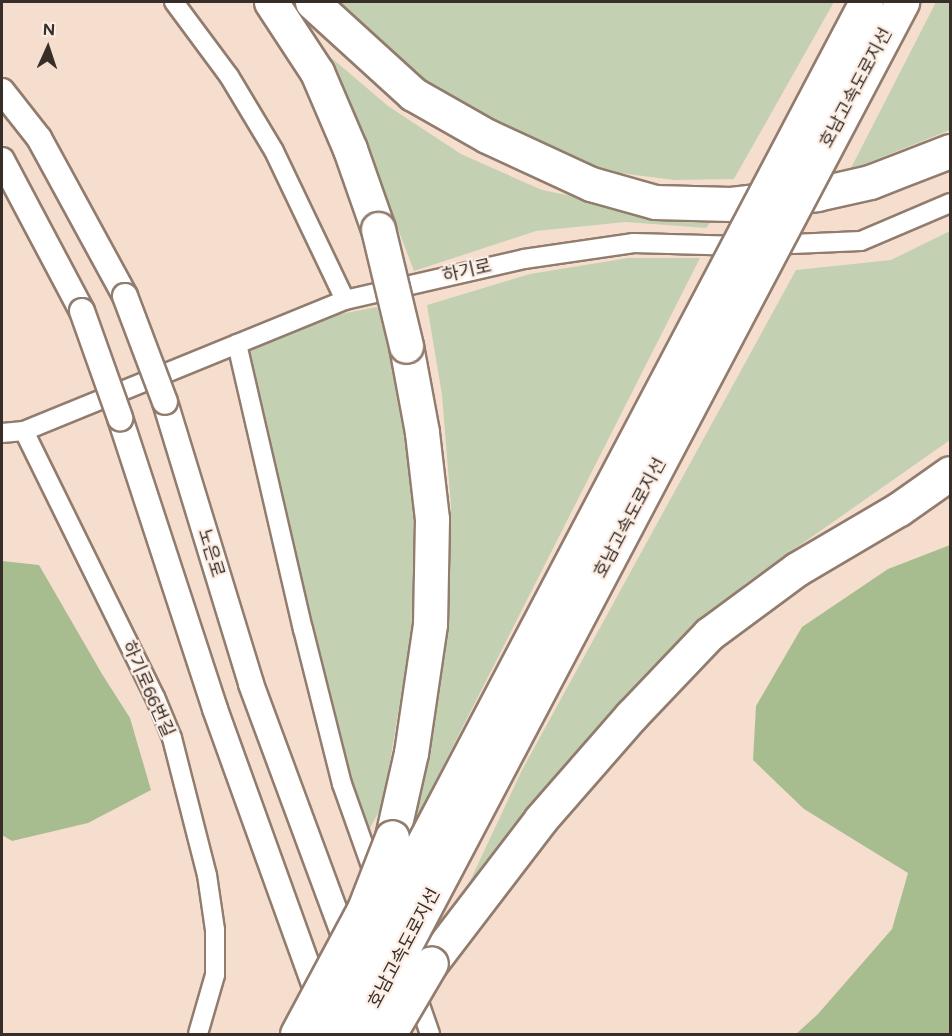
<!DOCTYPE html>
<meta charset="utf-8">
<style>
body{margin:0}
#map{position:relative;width:952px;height:1036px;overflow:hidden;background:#f6decf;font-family:Figtree,"Noto Sans KR",sans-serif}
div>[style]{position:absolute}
.green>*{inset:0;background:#c3d1b2}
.forest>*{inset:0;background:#a8bd8f}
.roads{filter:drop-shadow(2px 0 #917c6e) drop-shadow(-2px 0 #917c6e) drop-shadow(0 2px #917c6e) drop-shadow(0 -2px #917c6e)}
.minor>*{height:18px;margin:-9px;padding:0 9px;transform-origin:9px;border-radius:9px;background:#fff}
.tertiary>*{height:24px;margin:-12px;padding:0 12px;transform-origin:12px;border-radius:12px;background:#fff}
.motorway>*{height:33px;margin:-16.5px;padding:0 16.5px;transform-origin:16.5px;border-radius:16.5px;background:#fff}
.bridges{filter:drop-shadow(2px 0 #917c6e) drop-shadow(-2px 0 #917c6e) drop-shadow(0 2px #917c6e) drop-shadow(0 -2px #917c6e)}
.tertiary-bridge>*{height:24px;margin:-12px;padding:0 12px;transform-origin:12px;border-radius:12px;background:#fff}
.motorway-bridge>*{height:33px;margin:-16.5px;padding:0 16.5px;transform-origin:16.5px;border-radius:16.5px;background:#fff}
span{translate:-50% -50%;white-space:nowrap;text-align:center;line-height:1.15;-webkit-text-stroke:4.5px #fceee5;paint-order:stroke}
.street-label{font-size:18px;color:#372e29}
.frame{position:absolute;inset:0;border:3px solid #372e29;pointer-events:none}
.north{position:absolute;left:18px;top:18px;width:60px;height:60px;-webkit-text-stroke:4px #fceee5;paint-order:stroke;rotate:3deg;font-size:16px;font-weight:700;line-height:24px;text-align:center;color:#372e29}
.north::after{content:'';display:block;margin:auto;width:21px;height:27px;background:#372e29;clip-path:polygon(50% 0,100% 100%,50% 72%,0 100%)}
</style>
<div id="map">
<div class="green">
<i style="clip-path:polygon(326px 2px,834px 2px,734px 179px,674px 180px,604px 171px,501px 135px,424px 93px)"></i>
<i style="clip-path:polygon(936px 2px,950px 2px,950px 130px,850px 170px)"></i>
<i style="clip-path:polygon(321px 49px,388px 106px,461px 154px,542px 190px,627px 207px,715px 216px,706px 228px,626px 222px,536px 231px,414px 271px,372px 161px)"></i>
<i style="clip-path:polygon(950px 231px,950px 440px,746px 583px,647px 672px,523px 814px,463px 896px,522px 770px,796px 270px,891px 260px)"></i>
<i style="clip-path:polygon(628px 258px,700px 258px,406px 839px,444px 659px,451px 506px,442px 395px,427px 305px,530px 274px)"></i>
<i style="clip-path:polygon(377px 307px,396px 364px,417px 464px,414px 617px,383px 804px,369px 830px,351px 789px,247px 352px,330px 316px)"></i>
</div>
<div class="forest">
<i style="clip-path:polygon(950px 545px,950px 1034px,796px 1034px,818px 1014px,892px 929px,908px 873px,804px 809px,753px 760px,756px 706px,802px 627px,888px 569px)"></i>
<i style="clip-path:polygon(2px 561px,39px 565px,102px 674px,130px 718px,151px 790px,88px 823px,12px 841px,2px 835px)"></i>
</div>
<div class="roads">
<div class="minor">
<i style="left:174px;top:2px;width:92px;rotate:53.4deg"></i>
<i style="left:229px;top:76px;width:87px;rotate:59deg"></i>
<i style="left:274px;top:151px;width:165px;rotate:64.5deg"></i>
<i style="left:770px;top:245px;width:91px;rotate:-2.5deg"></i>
<i style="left:861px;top:241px;width:97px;rotate:-23.1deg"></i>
<i style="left:237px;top:344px;width:293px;rotate:77deg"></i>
<i style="left:303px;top:629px;width:160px;rotate:75.9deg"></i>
<i style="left:342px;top:784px;width:99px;rotate:70.5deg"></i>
<i style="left:24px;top:431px;width:297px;rotate:63.8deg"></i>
<i style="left:155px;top:697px;width:44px;rotate:67.5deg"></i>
<i style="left:172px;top:738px;width:141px;rotate:75.7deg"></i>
<i style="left:207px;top:875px;width:56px;rotate:81.7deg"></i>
<i style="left:215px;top:930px;width:45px;rotate:90deg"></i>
<i style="left:215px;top:975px;width:61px;rotate:106.1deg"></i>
<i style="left:2px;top:433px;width:22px;rotate:-5deg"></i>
<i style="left:24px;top:431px;width:347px;rotate:-22.2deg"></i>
<i style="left:345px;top:300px;width:184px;rotate:-12.9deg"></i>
<i style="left:524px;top:259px;width:111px;rotate:-8.3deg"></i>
<i style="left:634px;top:243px;width:108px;rotate:1.6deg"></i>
<i style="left:414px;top:988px;width:49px;rotate:70.8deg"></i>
</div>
<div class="tertiary">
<i style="left:2px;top:91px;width:60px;rotate:51.8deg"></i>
<i style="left:39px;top:138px;width:180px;rotate:61.4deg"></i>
<i style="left:2px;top:160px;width:171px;rotate:62.1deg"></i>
<i style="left:165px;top:402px;width:295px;rotate:73deg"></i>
<i style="left:251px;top:684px;width:285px;rotate:69.7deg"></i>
<i style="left:120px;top:418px;width:306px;rotate:71.9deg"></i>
<i style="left:215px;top:709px;width:313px;rotate:70.2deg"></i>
</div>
<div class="motorway">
<i style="left:271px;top:2px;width:84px;rotate:56.7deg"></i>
<i style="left:317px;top:72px;width:84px;rotate:66.8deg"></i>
<i style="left:350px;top:149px;width:85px;rotate:70.7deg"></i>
<i style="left:312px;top:2px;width:137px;rotate:42.3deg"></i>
<i style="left:413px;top:94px;width:85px;rotate:29.6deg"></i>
<i style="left:487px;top:136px;width:115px;rotate:24.8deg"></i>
<i style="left:591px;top:184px;width:66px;rotate:15.7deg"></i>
<i style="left:655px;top:202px;width:76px;rotate:1.5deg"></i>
<i style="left:731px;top:204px;width:87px;rotate:-6.6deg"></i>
<i style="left:817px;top:194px;width:54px;rotate:-12.8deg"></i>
<i style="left:870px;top:182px;width:86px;rotate:-21.2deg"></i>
<i style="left:392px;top:837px;width:86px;rotate:-77.3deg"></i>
<i style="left:411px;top:753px;width:130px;rotate:-81.6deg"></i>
<i style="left:430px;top:624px;width:105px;rotate:-88.9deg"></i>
<i style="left:432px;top:519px;width:88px;rotate:-96.6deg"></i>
<i style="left:422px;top:432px;width:87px;rotate:-100.5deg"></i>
<i style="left:431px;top:963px;width:181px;rotate:-52.6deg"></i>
<i style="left:541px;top:819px;width:137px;rotate:-48.9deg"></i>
<i style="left:631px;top:716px;width:113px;rotate:-46.4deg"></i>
<i style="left:709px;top:634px;width:109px;rotate:-36.5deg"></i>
<i style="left:797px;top:569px;width:118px;rotate:-30.5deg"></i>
<i style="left:899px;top:509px;width:62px;rotate:-35.2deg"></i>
</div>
</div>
<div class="bridges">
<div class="tertiary-bridge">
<i style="left:125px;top:296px;width:113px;rotate:69.3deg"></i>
<i style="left:82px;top:311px;width:114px;rotate:70.4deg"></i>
</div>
<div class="motorway-bridge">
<i style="left:378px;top:229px;width:120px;rotate:76.5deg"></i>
<i style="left:297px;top:1034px;width:142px;rotate:-61.8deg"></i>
<i style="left:364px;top:909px;width:77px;rotate:-68.7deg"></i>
<i style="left:323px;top:1034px;width:1166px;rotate:-62.25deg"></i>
<i style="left:358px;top:1034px;width:1167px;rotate:-62.2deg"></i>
<i style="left:389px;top:1034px;width:82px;rotate:-59.4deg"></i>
</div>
</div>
<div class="street-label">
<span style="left:856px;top:88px;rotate:-62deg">호남고속도로지선</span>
<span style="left:467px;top:271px;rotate:-13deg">하기로</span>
<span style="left:630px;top:518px;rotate:-62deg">호남고속도로지선</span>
<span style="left:211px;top:553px;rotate:73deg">노은로</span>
<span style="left:148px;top:689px;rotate:66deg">하기로66번길</span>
<span style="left:404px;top:948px;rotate:-62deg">호남고속도로지선</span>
</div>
<div class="frame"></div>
<div class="north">N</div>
</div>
